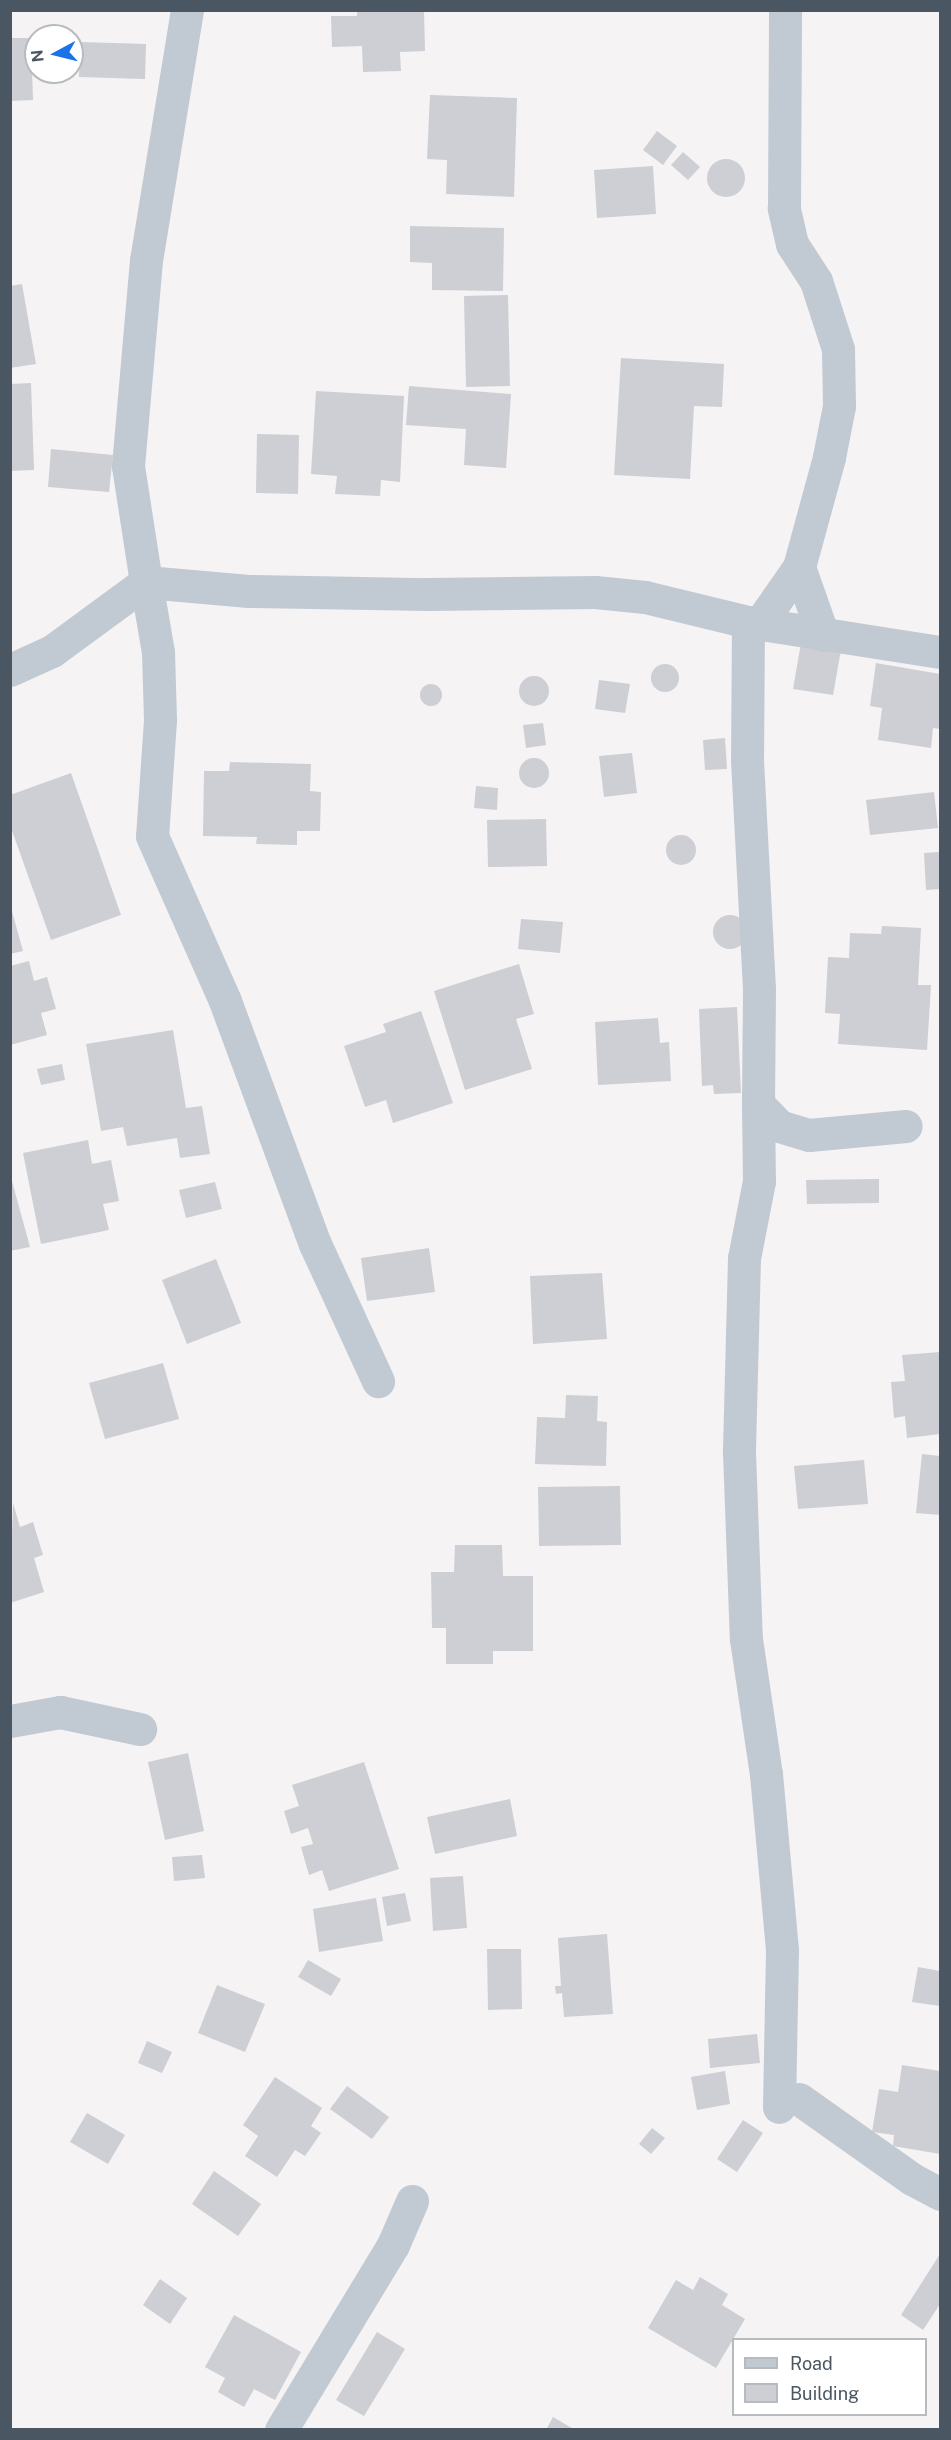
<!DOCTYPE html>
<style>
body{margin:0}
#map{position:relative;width:951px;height:2440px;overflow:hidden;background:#f5f3f3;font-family:"Public Sans",sans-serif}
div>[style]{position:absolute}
.building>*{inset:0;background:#cdcfd5}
.round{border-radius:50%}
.street>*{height:33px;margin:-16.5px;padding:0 16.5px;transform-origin:16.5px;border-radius:16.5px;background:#c1cad2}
span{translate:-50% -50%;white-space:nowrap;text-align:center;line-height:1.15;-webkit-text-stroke:4.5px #fff;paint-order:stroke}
.frame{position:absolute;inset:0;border:12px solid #4a5661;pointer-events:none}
.legend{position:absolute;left:732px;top:2338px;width:195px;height:78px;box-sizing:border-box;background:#fff;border:2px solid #b7bbc0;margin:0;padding:8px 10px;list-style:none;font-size:18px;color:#4a5661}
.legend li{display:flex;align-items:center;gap:12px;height:30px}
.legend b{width:30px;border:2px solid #b7bbc0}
.north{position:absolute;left:24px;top:24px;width:60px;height:60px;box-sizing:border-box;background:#fff;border:2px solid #b7bbc0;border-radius:50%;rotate:263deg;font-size:16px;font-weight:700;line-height:24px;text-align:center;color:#4a5661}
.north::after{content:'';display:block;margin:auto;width:21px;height:27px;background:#1a73e8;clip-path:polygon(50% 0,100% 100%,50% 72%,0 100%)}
</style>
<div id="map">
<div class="building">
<i style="clip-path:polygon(357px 10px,424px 10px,425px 51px,400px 52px,401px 71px,363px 72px,362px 46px,332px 47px,331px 16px,357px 16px)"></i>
<i style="clip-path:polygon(10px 38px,31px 38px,33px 100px,10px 101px)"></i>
<i style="clip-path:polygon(80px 42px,146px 44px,145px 79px,79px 77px)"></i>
<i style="clip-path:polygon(430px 95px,517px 98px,514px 197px,446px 194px,447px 160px,427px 159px)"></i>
<i style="clip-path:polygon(657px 131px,677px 146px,663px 165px,643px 150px)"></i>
<i style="clip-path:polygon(683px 152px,700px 167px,688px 180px,671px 165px)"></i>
<i class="round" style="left:707px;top:159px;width:38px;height:38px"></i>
<i style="clip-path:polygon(653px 166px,656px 214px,597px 218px,594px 170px)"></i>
<i style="clip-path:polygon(410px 226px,504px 228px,503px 291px,432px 290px,432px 263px,410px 262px)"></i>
<i style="clip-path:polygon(22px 284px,36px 364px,10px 368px,10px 286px)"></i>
<i style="clip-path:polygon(508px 295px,510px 386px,466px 387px,464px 296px)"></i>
<i style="clip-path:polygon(621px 358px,724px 364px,722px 407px,694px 406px,690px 479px,614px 475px)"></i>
<i style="clip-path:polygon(31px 383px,34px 470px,10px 471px,10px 384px)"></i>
<i style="clip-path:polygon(409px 386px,511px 394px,506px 468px,464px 465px,466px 429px,406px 425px)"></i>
<i style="clip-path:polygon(316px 391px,404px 396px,400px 482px,381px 480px,380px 496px,335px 494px,337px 476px,311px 474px)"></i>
<i style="clip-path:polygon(257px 434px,299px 435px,298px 494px,256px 493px)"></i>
<i style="clip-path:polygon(51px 449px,113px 455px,109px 492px,48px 487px)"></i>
<i style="clip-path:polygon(801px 643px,841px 650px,833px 695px,793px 689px)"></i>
<i style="clip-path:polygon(876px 663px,940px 674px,940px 729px,933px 728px,931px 748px,878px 740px,882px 708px,870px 706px)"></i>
<i class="round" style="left:651px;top:664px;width:28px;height:28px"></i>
<i class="round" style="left:519px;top:676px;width:30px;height:30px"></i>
<i style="clip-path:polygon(599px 680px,630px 684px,625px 713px,595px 709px)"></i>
<i class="round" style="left:420px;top:684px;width:22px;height:22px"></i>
<i style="clip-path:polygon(543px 723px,546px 745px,526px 748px,523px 725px)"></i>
<i style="clip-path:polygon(725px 738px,727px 769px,705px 770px,703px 740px)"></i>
<i style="clip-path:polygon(632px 753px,637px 793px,604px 797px,599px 756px)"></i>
<i class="round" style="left:519px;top:758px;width:30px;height:30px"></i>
<i style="clip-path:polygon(230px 762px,311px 764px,310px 791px,321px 792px,320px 831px,297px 831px,297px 845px,256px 844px,257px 837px,203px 836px,204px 771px,229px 771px)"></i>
<i style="clip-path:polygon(71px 773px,121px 915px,51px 940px,10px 825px,10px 795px)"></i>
<i style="clip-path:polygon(476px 786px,498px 788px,497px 810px,474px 808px)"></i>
<i style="clip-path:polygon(934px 792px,938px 828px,870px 835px,866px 800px)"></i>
<i style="clip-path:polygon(546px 819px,547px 866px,488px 867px,487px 820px)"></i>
<i class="round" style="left:666px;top:835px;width:30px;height:30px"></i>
<i style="clip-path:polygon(940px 852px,940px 889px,926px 890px,924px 853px)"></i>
<i style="clip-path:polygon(11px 908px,23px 951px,10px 954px,10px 909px)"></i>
<i class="round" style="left:713px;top:915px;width:34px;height:34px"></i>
<i style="clip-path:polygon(521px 919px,563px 922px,560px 953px,518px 949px)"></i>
<i style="clip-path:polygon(882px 926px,921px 928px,918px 985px,931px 985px,927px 1050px,838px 1044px,840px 1014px,825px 1013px,828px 957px,849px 958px,850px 933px,881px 934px)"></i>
<i style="clip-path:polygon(29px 961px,34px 981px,47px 977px,56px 1009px,41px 1013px,47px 1035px,10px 1045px,10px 966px)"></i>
<i style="clip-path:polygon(519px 964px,534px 1014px,516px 1019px,532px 1069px,465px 1090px,434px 991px)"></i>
<i style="clip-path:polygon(737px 1007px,741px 1093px,714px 1094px,713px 1085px,702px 1086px,699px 1009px)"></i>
<i style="clip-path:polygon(421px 1011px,453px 1103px,393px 1123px,386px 1100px,365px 1107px,344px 1046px,386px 1032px,383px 1024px)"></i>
<i style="clip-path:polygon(658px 1018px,660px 1043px,669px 1042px,671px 1081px,598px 1085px,595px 1022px)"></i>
<i style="clip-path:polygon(173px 1030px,186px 1108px,202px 1106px,210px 1154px,180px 1158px,177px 1138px,127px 1146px,123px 1127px,101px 1131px,86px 1044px)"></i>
<i style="clip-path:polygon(62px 1064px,65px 1080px,41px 1085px,37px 1069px)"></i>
<i style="clip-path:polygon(88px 1140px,92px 1164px,111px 1160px,119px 1201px,103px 1204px,109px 1230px,41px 1244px,23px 1153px)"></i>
<i style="clip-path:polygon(10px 1174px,30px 1247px,10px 1251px)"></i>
<i style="clip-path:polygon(879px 1179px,879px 1203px,807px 1204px,806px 1180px)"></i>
<i style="clip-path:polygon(215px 1182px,222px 1209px,186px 1218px,179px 1190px)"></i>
<i style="clip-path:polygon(429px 1248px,435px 1292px,367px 1301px,361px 1258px)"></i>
<i style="clip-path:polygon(216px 1259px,241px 1323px,187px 1344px,162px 1280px)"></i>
<i style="clip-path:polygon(602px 1273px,607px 1339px,533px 1344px,530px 1276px)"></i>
<i style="clip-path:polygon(940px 1352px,940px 1434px,907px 1438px,905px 1416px,894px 1418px,891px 1382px,905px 1381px,902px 1355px)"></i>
<i style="clip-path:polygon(163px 1363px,179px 1419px,105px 1439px,89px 1383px)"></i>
<i style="clip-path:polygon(566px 1395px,598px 1396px,597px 1421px,607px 1422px,606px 1466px,535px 1464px,537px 1417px,565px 1418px)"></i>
<i style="clip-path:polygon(922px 1454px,940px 1456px,940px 1515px,916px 1513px)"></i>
<i style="clip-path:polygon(864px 1460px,868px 1504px,798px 1509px,794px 1466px)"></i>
<i style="clip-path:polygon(620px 1486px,621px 1545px,539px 1546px,538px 1487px)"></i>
<i style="clip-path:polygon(13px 1503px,20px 1527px,33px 1522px,43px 1555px,34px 1558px,44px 1592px,10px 1603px)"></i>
<i style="clip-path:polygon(455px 1545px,502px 1545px,503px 1576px,533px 1576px,533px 1651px,493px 1651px,493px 1664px,446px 1664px,446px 1628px,432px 1628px,431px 1572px,454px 1572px)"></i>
<i style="clip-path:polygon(188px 1753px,204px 1831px,165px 1840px,148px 1762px)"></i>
<i style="clip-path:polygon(364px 1762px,399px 1869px,329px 1891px,322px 1870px,309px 1875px,301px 1847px,313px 1844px,308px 1828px,291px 1834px,284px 1811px,299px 1806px,292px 1785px)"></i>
<i style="clip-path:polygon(510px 1799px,517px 1836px,435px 1854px,427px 1817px)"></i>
<i style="clip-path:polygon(202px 1855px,205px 1878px,174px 1881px,172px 1857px)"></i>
<i style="clip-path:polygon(463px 1876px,467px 1928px,433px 1931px,430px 1878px)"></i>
<i style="clip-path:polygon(405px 1893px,411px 1921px,387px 1926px,382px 1897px)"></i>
<i style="clip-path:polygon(376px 1898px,383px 1941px,319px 1952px,313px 1909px)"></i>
<i style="clip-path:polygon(607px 1934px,613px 2014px,564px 2017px,562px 1993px,556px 1994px,555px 1986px,561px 1986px,558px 1938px)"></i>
<i style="clip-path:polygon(487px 1949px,521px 1949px,522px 2009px,488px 2010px)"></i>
<i style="clip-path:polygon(308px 1960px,341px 1979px,331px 1996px,298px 1977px)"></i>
<i style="clip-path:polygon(918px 1967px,940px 1971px,940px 2006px,912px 2002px)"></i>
<i style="clip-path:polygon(217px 1985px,265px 2004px,245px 2052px,198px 2033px)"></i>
<i style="clip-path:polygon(757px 2034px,760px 2063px,710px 2068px,708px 2039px)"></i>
<i style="clip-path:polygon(147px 2041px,172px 2052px,162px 2073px,138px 2063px)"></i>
<i style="clip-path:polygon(902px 2065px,940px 2071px,940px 2154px,893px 2146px,894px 2135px,872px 2132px,879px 2089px,898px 2092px)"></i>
<i style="clip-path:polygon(725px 2071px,730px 2104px,697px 2110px,691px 2077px)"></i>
<i style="clip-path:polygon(275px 2077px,322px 2108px,311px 2126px,321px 2133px,305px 2156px,295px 2150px,277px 2177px,245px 2156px,258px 2136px,243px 2125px)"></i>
<i style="clip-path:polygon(347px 2086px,389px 2117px,372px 2139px,330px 2109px)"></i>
<i style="clip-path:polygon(87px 2113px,125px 2135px,108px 2164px,70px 2142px)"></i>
<i style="clip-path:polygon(743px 2120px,763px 2133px,737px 2172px,717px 2159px)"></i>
<i style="clip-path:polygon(652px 2128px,665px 2138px,651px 2154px,639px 2144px)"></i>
<i style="clip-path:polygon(214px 2171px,261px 2204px,238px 2236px,192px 2204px)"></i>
<i style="clip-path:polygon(940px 2254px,940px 2304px,923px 2330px,901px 2315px)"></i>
<i style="clip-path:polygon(700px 2277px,728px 2294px,722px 2305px,745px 2319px,716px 2368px,648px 2328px,676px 2280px,693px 2290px)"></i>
<i style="clip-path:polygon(160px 2279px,187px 2298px,170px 2324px,143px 2305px)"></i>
<i style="clip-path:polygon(234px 2315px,301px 2352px,275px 2400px,254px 2389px,244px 2407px,218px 2392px,225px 2378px,205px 2367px)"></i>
<i style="clip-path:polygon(377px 2332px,405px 2349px,364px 2416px,336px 2400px)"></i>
<i style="clip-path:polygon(553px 2417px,575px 2430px,546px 2430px)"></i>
</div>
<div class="street">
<i style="left:187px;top:10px;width:253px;rotate:99.3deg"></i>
<i style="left:146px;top:260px;width:207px;rotate:95deg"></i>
<i style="left:128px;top:466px;width:117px;rotate:81.2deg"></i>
<i style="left:146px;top:582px;width:103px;rotate:5deg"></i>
<i style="left:249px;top:591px;width:179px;rotate:1deg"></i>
<i style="left:428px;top:594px;width:167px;rotate:-0.7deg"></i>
<i style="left:595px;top:592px;width:50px;rotate:5.7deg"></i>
<i style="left:645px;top:597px;width:106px;rotate:13.6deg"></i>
<i style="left:748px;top:622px;width:194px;rotate:8.9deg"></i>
<i style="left:799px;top:567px;width:72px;rotate:70.6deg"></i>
<i style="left:748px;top:622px;width:138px;rotate:90.4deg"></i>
<i style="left:747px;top:760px;width:229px;rotate:87deg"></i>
<i style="left:759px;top:989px;width:115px;rotate:90.5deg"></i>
<i style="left:758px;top:1104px;width:30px;rotate:46deg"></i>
<i style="left:779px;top:1126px;width:31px;rotate:17deg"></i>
<i style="left:809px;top:1135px;width:97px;rotate:-5.3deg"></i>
<i style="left:760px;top:623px;width:68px;rotate:-55.1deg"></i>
<i style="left:799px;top:567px;width:114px;rotate:-74.7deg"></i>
<i style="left:829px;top:457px;width:52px;rotate:-78.9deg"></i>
<i style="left:839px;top:406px;width:57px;rotate:-91deg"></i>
<i style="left:838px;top:349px;width:71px;rotate:-107.9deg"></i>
<i style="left:816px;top:281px;width:44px;rotate:-123deg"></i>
<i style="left:792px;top:244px;width:37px;rotate:-103deg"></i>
<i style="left:784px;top:208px;width:198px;rotate:-89.7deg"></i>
<i style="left:10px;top:670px;width:46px;rotate:-24.3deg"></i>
<i style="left:52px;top:651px;width:117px;rotate:-36.3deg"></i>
<i style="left:146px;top:582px;width:71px;rotate:80.3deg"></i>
<i style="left:158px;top:652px;width:68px;rotate:88.3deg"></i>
<i style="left:160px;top:720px;width:116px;rotate:93.9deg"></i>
<i style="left:152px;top:836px;width:180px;rotate:66.1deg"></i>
<i style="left:225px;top:1001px;width:259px;rotate:69.7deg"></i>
<i style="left:315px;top:1244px;width:151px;rotate:65.3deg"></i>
<i style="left:758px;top:1104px;width:77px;rotate:89.3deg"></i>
<i style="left:759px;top:1181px;width:78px;rotate:101deg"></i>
<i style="left:744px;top:1258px;width:194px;rotate:91.5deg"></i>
<i style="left:739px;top:1452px;width:187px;rotate:87.9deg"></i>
<i style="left:746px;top:1639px;width:136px;rotate:81.6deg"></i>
<i style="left:766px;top:1774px;width:177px;rotate:84.8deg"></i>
<i style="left:782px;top:1950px;width:157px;rotate:91.1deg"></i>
<i style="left:10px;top:1721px;width:51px;rotate:-10.2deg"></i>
<i style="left:60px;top:1712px;width:82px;rotate:12deg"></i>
<i style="left:799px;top:2099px;width:138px;rotate:35.3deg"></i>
<i style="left:912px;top:2179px;width:32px;rotate:28deg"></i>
<i style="left:281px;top:2430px;width:216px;rotate:-58.8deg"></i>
<i style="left:393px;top:2245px;width:48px;rotate:-66.6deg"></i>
</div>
<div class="frame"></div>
<ul class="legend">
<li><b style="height:8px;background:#c1cad2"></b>Road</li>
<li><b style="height:16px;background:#cdcfd5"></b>Building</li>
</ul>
<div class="north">N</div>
</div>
